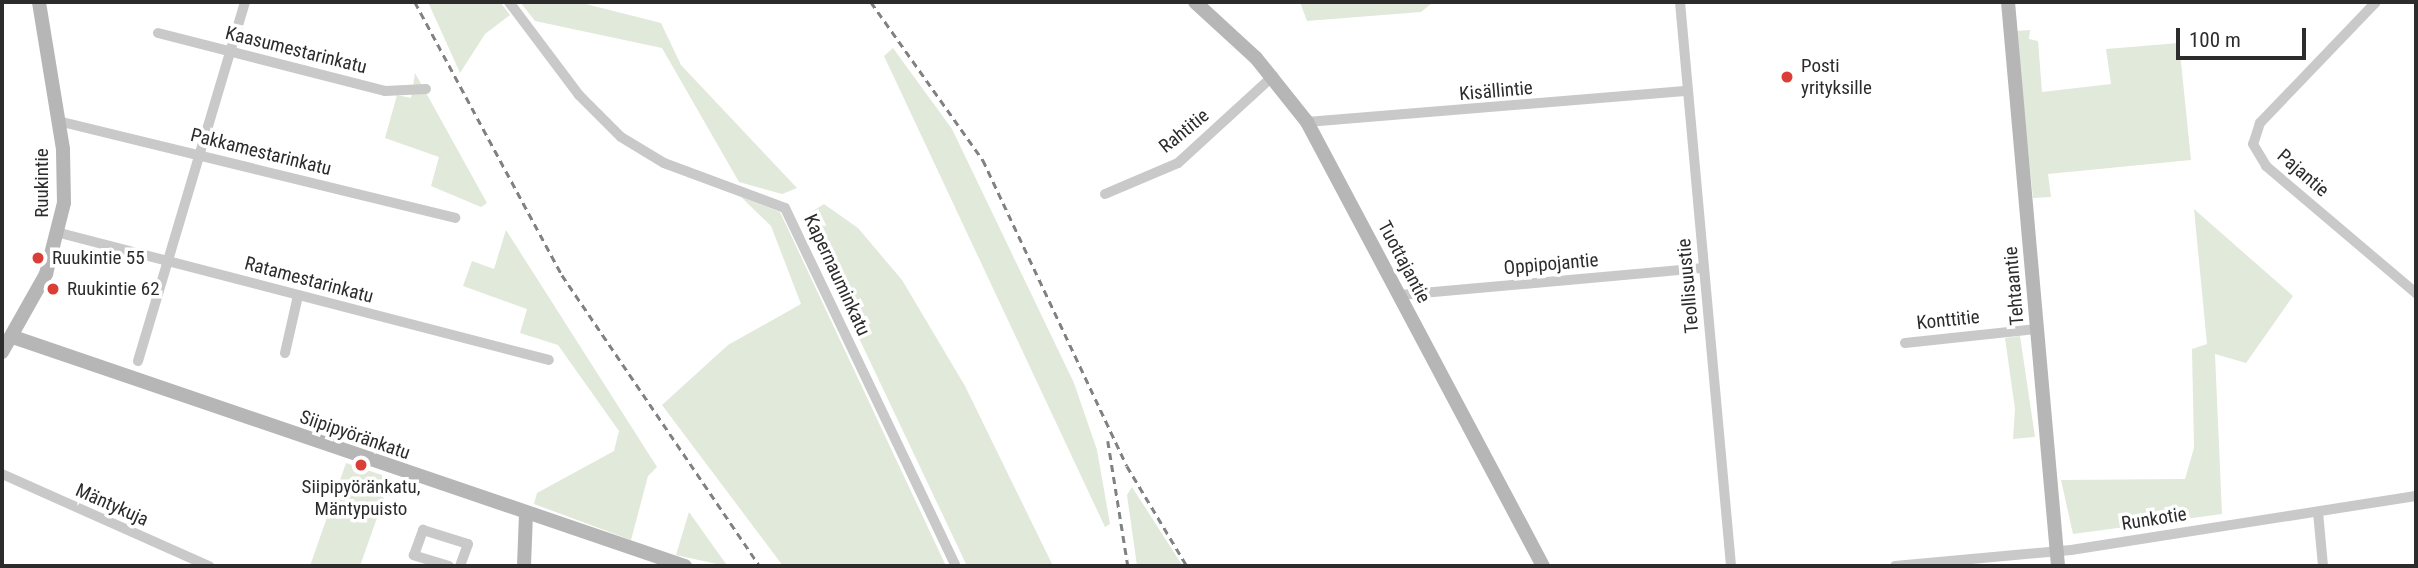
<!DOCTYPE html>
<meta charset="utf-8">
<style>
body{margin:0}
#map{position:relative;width:2418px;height:568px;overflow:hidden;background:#fff;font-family:"Roboto Condensed",sans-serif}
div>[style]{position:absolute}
.green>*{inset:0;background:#e1e9da}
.street>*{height:10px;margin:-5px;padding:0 5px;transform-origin:5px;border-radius:5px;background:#c9c9c9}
.secondary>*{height:14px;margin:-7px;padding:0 7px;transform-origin:7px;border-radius:7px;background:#b6b6b6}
.rail>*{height:2.5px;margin-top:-1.25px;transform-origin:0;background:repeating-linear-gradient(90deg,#818181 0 7px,transparent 0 12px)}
.dots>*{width:19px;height:19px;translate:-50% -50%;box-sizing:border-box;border:4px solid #fff;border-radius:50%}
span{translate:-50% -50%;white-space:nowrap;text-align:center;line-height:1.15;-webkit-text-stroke:7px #fff;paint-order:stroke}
.street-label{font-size:19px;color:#2c2c2c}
.poi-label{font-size:19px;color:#2c2c2c}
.left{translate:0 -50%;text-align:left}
.frame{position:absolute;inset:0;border:4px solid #2c2c2c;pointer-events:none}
.scale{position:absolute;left:2176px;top:28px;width:130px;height:32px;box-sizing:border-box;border:4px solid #2c2c2c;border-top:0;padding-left:9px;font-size:21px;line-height:24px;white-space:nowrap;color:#2c2c2c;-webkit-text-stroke:5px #fff;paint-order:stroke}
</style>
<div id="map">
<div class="green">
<i style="clip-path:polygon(428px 2px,500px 2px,510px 15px,485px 34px,460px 73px)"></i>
<i style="clip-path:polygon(520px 2px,578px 2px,661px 23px,681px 65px,797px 188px,782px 194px,739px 182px,662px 48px,535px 21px)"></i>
<i style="clip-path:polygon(1300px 2px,1464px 2px,1431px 4px,1421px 12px,1307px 21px)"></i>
<i style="clip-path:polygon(2030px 30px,2029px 39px,2038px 41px,2042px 92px,2111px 84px,2106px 49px,2179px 43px,2191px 160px,2048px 174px,2051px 197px,2033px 198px,2016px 31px)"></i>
<i style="clip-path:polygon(893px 48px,952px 129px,1074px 383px,1097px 450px,1110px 524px,1105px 527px,884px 56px)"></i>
<i style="clip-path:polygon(415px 73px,487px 203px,481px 207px,431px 186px,439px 157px,385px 138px,397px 95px,411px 98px)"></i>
<i style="clip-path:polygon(741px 197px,780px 212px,946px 566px,783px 566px,662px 405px,728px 345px,801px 304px,771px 226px)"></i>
<i style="clip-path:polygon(824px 204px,858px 228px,902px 280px,965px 386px,1053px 566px,967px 566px,802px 218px)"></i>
<i style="clip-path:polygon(2194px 209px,2293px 296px,2246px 363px,2215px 354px,2222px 514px,2073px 534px,2061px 480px,2185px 479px,2194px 448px,2192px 349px,2207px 344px)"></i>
<i style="clip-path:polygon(506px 230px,657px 467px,648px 476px,631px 540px,534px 504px,537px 493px,614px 451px,619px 431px,558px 345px,520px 333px,527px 309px,463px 286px,472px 261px,494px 269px)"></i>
<i style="clip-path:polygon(2020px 336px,2035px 437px,2013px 439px,2015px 409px,2005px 338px)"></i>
<i style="clip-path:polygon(346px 463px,391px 478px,360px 566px,310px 566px)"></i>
<i style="clip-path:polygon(1132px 487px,1182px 565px,1183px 566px,1137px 566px,1127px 495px)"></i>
<i style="clip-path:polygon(689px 512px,726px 564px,726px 566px,676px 555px)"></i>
</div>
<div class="street">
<i style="left:509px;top:2px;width:116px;rotate:53deg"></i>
<i style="left:579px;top:95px;width:59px;rotate:45deg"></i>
<i style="left:621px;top:137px;width:50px;rotate:31.2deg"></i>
<i style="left:664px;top:163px;width:129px;rotate:20.4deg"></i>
<i style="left:785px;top:208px;width:397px;rotate:64.5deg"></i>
<i style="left:1680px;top:2px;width:566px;rotate:84.83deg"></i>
<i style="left:2376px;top:2px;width:168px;rotate:133.8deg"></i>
<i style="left:2260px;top:123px;width:22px;rotate:108deg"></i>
<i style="left:2253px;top:144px;width:26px;rotate:59deg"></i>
<i style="left:2266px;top:166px;width:197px;rotate:40.3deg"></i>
<i style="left:158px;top:33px;width:234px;rotate:14.3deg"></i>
<i style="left:385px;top:91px;width:41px;rotate:-2.8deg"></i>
<i style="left:58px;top:121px;width:409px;rotate:13.7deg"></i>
<i style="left:1307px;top:122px;width:382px;rotate:-4.7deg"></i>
<i style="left:1105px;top:194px;width:79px;rotate:-23deg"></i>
<i style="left:1178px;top:163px;width:129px;rotate:-42.5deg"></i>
<i style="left:60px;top:233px;width:505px;rotate:14.56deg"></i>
<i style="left:1400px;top:295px;width:305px;rotate:-5.1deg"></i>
<i style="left:1905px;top:343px;width:133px;rotate:-6.1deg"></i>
<i style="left:285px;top:353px;width:58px;rotate:-77.2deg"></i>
<i style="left:138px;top:361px;width:375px;rotate:-73.4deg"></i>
<i style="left:2px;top:474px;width:227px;rotate:24deg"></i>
<i style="left:2318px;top:512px;width:54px;rotate:84.7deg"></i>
<i style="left:449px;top:566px;width:37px;rotate:-163deg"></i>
<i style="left:414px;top:555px;width:27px;rotate:-70deg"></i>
<i style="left:423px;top:530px;width:47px;rotate:17.3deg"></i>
<i style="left:468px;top:544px;width:23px;rotate:110deg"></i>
<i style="left:1895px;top:566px;width:177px;rotate:-5.2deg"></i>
<i style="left:2071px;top:550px;width:349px;rotate:-8.9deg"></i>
</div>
<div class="secondary">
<i style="left:1195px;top:2px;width:83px;rotate:42.6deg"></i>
<i style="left:1256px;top:58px;width:82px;rotate:51.4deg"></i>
<i style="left:1307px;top:122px;width:503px;rotate:62.01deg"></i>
<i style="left:2008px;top:2px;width:566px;rotate:84.93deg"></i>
<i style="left:13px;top:337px;width:710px;rotate:18.82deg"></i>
<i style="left:2px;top:352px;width:90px;rotate:-60.6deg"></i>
<i style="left:46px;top:274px;width:73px;rotate:-75.8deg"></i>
<i style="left:64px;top:203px;width:54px;rotate:-91.1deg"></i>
<i style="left:63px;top:149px;width:149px;rotate:-99.3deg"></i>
<i style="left:524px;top:566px;width:53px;rotate:-87.8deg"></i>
</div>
<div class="rail">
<i style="left:415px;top:2px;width:310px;rotate:61.7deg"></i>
<i style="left:562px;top:275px;width:352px;rotate:55.8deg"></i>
<i style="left:871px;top:2px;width:194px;rotate:54.7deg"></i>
<i style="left:983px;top:160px;width:338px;rotate:64.8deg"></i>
<i style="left:1127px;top:466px;width:117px;rotate:59deg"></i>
<i style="left:1108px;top:441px;width:127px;rotate:80.9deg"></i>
</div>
<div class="dots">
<i style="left:1787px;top:77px;background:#db3e37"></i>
<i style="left:38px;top:258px;background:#db3e37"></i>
<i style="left:53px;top:289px;background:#db3e37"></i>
<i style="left:361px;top:465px;background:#db3e37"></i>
</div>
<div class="street-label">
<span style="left:296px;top:50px;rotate:14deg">Kaasumestarinkatu</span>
<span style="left:1496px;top:91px;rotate:-5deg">Kisällintie</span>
<span style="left:1184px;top:131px;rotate:-39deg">Rahtitie</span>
<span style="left:261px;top:152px;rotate:14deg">Pakkamestarinkatu</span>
<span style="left:2303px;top:173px;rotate:41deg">Pajantie</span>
<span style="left:42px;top:183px;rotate:-90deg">Ruukintie</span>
<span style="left:1404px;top:262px;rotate:62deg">Tuottajantie</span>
<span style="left:1551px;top:264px;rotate:-5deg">Oppipojantie</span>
<span style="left:837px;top:275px;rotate:65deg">Kapernauminkatu</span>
<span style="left:309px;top:280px;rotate:15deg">Ratamestarinkatu</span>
<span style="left:1688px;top:286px;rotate:-95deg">Teollisuustie</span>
<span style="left:2014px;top:286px;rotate:-95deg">Tehtaantie</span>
<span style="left:1948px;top:320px;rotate:-6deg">Konttitie</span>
<span style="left:355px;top:435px;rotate:19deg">Siipipyöränkatu</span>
<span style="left:112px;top:505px;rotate:24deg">Mäntykuja</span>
<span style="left:2154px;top:519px;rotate:-9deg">Runkotie</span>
</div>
<div class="poi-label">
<span class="left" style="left:1801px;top:77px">Posti<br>yrityksille</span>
<span class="left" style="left:52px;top:258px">Ruukintie 55</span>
<span class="left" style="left:67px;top:289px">Ruukintie 62</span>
<span style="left:361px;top:498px">Siipipyöränkatu,<br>Mäntypuisto</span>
</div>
<div class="frame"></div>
<div class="scale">100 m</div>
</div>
